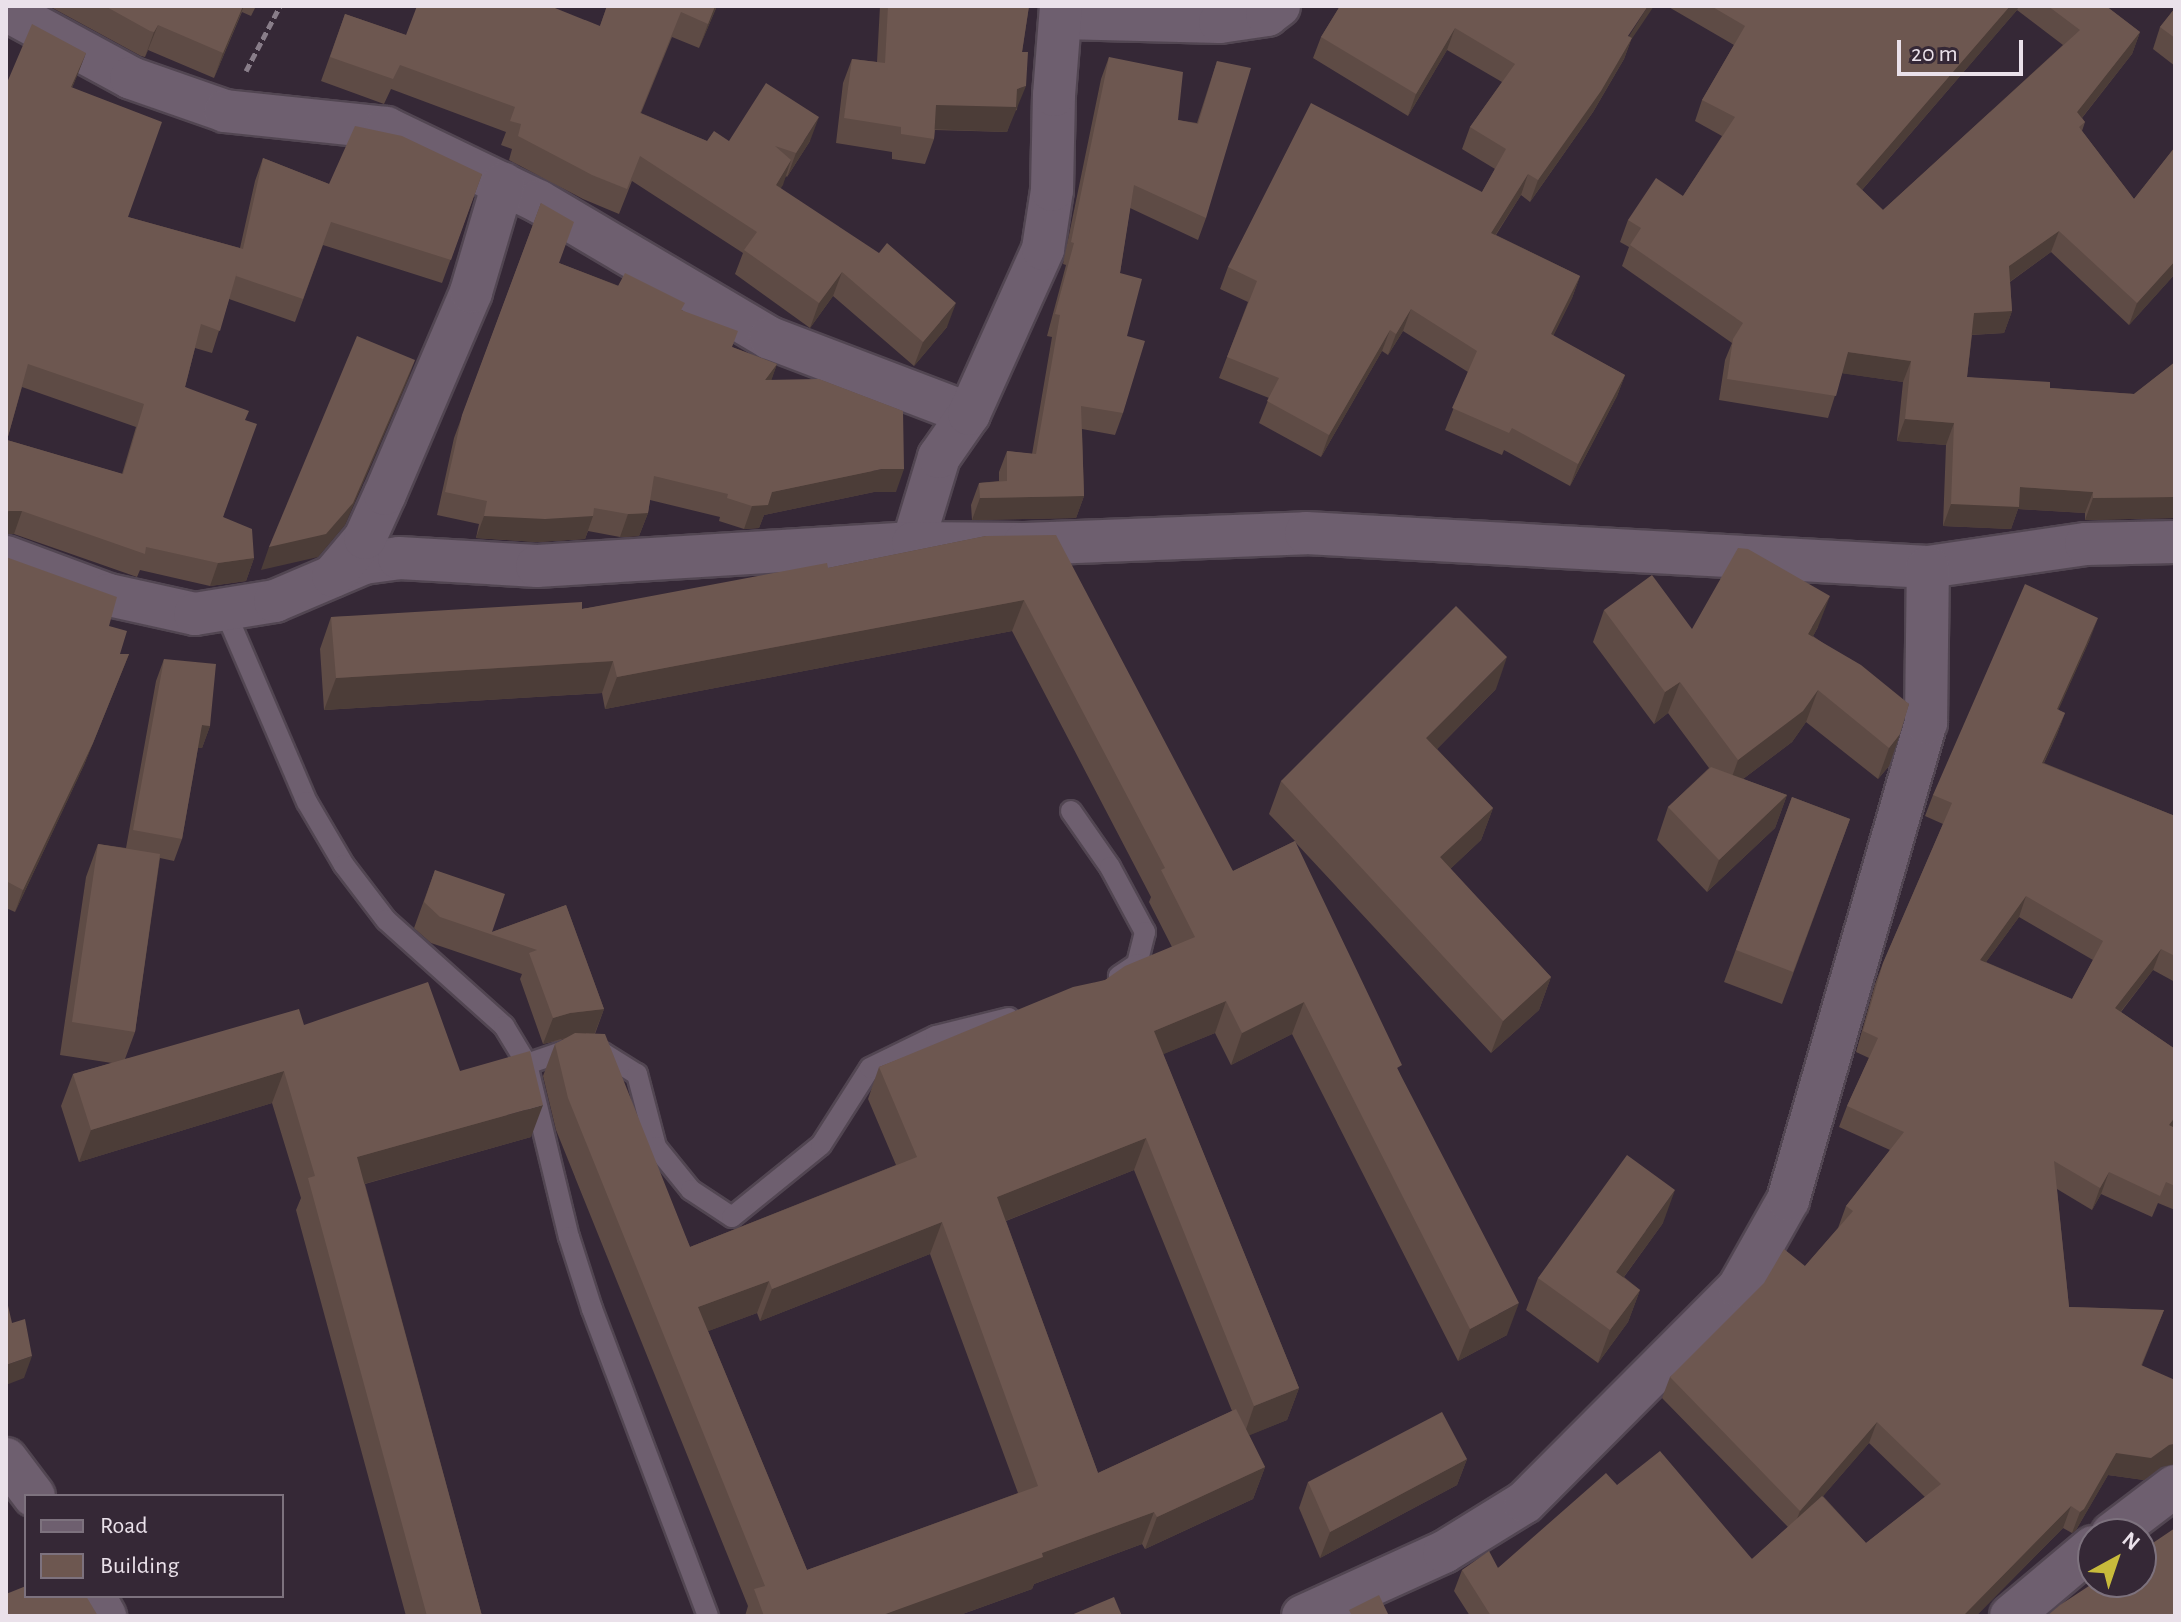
<!DOCTYPE html>
<style>
body{margin:0}
#map{position:relative;width:2181px;height:1622px;overflow:hidden;background:#352836;font-family:"Alegreya Sans",sans-serif}
div>[style]{position:absolute}
.path>*{height:5px;margin-top:-2.5px;transform-origin:0;background:repeating-linear-gradient(90deg,#887d89 0 8px,transparent 0 12px)}
.roads{filter:drop-shadow(2px 0 #524652) drop-shadow(-2px 0 #524652) drop-shadow(0 2px #524652) drop-shadow(0 -2px #524652)}
.service>*{height:20px;margin:-10px;padding:0 10px;transform-origin:10px;border-radius:10px;background:#6e5f6f}
.minor>*{height:42px;margin:-21px;padding:0 21px;transform-origin:21px;border-radius:21px;background:#6e5f6f}
.wall>*{inset:0;background:#5e4b45}
.shaded-wall>*{inset:0;background:#4c3d38}
.building>*{inset:0;background:#6d5750}
span{translate:-50% -50%;white-space:nowrap;text-align:center;line-height:1.15;-webkit-text-stroke:7px #352836;paint-order:stroke}
.frame{position:absolute;inset:0;border:8px solid #eae1ea;pointer-events:none}
.legend{position:absolute;left:24px;top:1494px;width:260px;height:104px;box-sizing:border-box;background:#352836;border:2px solid #7d727e;margin:0;padding:10px 14px;list-style:none;font-size:24px;color:#eae1ea}
.legend li{display:flex;align-items:center;gap:16px;height:40px}
.legend b{width:40px;border:2px solid #7d727e}
.north{position:absolute;left:2077px;top:1518px;width:80px;height:80px;box-sizing:border-box;background:#352836;border:2px solid #7d727e;border-radius:50%;rotate:40deg;font-size:22px;font-weight:700;line-height:32px;text-align:center;color:#eae1ea}
.north::after{content:'';display:block;margin:auto;width:28px;height:36px;background:#c8bb3b;clip-path:polygon(50% 0,100% 100%,50% 72%,0 100%)}
.scale{position:absolute;left:1897px;top:40px;width:126px;height:36px;box-sizing:border-box;border:4px solid #eae1ea;border-top:0;padding-left:10px;font-size:24px;line-height:28px;white-space:nowrap;color:#eae1ea;-webkit-text-stroke:6px #352836;paint-order:stroke}
</style>
<div id="map">
<div class="path">
<i style="left:246px;top:71px;width:73px;rotate:-62.4deg"></i>
</div>
<div class="roads">
<div class="service">
<i style="left:225px;top:611px;width:208px;rotate:66.8deg"></i>
<i style="left:307px;top:802px;width:73px;rotate:59.6deg"></i>
<i style="left:344px;top:865px;width:69px;rotate:52.6deg"></i>
<i style="left:386px;top:920px;width:159px;rotate:41.9deg"></i>
<i style="left:504px;top:1026px;width:44px;rotate:58.8deg"></i>
<i style="left:527px;top:1064px;width:178px;rotate:76.4deg"></i>
<i style="left:569px;top:1237px;width:76px;rotate:72.3deg"></i>
<i style="left:592px;top:1309px;width:328px;rotate:69.3deg"></i>
<i style="left:1071px;top:811px;width:68px;rotate:55.1deg"></i>
<i style="left:1110px;top:867px;width:74px;rotate:61.7deg"></i>
<i style="left:1145px;top:932px;width:33px;rotate:104deg"></i>
<i style="left:1137px;top:964px;width:22px;rotate:146deg"></i>
<i style="left:527px;top:1064px;width:36px;rotate:-19deg"></i>
<i style="left:561px;top:1052px;width:42px;rotate:1.4deg"></i>
<i style="left:603px;top:1053px;width:40px;rotate:32deg"></i>
<i style="left:637px;top:1074px;width:75px;rotate:75.4deg"></i>
<i style="left:656px;top:1147px;width:55px;rotate:50.9deg"></i>
<i style="left:691px;top:1190px;width:49px;rotate:33.4deg"></i>
<i style="left:732px;top:1217px;width:114px;rotate:-39deg"></i>
<i style="left:821px;top:1145px;width:91px;rotate:-57.5deg"></i>
<i style="left:870px;top:1068px;width:73px;rotate:-25.9deg"></i>
<i style="left:936px;top:1036px;width:75px;rotate:-13.9deg"></i>
</div>
<div class="minor">
<i style="left:6px;top:10px;width:142px;rotate:28.5deg"></i>
<i style="left:131px;top:78px;width:100px;rotate:19.3deg"></i>
<i style="left:225px;top:111px;width:162px;rotate:6deg"></i>
<i style="left:386px;top:128px;width:169px;rotate:25.7deg"></i>
<i style="left:538px;top:201px;width:269px;rotate:30.6deg"></i>
<i style="left:770px;top:338px;width:213px;rotate:20.9deg"></i>
<i style="left:1061px;top:18px;width:159px;rotate:1.4deg"></i>
<i style="left:1220px;top:22px;width:48px;rotate:-8.5deg"></i>
<i style="left:1267px;top:15px;width:15px;rotate:-37deg"></i>
<i style="left:913px;top:543px;width:90px;rotate:-73.2deg"></i>
<i style="left:939px;top:457px;width:52px;rotate:-55.1deg"></i>
<i style="left:969px;top:414px;width:181px;rotate:-65.8deg"></i>
<i style="left:1043px;top:249px;width:60px;rotate:-81.3deg"></i>
<i style="left:1052px;top:190px;width:95px;rotate:-88.8deg"></i>
<i style="left:1054px;top:95px;width:89px;rotate:-85.5deg"></i>
<i style="left:6px;top:557px;width:110px;rotate:20.3deg"></i>
<i style="left:109px;top:595px;width:88px;rotate:12.5deg"></i>
<i style="left:195px;top:614px;width:81px;rotate:-9.2deg"></i>
<i style="left:275px;top:601px;width:97px;rotate:-23.1deg"></i>
<i style="left:364px;top:563px;width:35px;rotate:-8deg"></i>
<i style="left:399px;top:558px;width:138px;rotate:3.3deg"></i>
<i style="left:537px;top:566px;width:377px;rotate:-3.5deg"></i>
<i style="left:913px;top:543px;width:111px;rotate:0.5deg"></i>
<i style="left:1024px;top:544px;width:282px;rotate:-2.2deg"></i>
<i style="left:1306px;top:533px;width:623px;rotate:3.13deg"></i>
<i style="left:1928px;top:567px;width:160px;rotate:-8.3deg"></i>
<i style="left:2086px;top:544px;width:89px;rotate:-1.3deg"></i>
<i style="left:333px;top:576px;width:50px;rotate:-49.9deg"></i>
<i style="left:365px;top:538px;width:48px;rotate:-65.6deg"></i>
<i style="left:385px;top:494px;width:220px;rotate:-66.9deg"></i>
<i style="left:471px;top:292px;width:113px;rotate:-73.5deg"></i>
<i style="left:6px;top:1459px;width:46px;rotate:52.9deg"></i>
<i style="left:2112px;top:1534px;width:79px;rotate:-37.3deg"></i>
<i style="left:94px;top:1596px;width:23px;rotate:61deg"></i>
<i style="left:1303px;top:1616px;width:155px;rotate:-24.4deg"></i>
<i style="left:1444px;top:1552px;width:95px;rotate:-31.7deg"></i>
<i style="left:1525px;top:1502px;width:303px;rotate:-45.1deg"></i>
<i style="left:1739px;top:1287px;width:100px;rotate:-60.6deg"></i>
<i style="left:1788px;top:1200px;width:497px;rotate:-73.9deg"></i>
<i style="left:1926px;top:723px;width:156px;rotate:-89.3deg"></i>
<i style="left:2011px;top:1616px;width:107px;rotate:-40.1deg"></i>
</div>
</div>
<div class="wall">
<i style="clip-path:polygon(49px 6px,256px 6px,251px 16px,242px 12px,214px 78px,148px 50px,145px 57px,141px 56px)"></i>
<i style="clip-path:polygon(607px 6px,717px 6px,699px 48px,672px 37px,641px 113px,707px 141px,810px 141px,787px 177px,786px 176px,780px 188px,947px 327px,914px 366px,833px 296px,810px 328px,735px 274px,743px 253px,632px 181px,619px 214px,583px 199px,509px 160px,512px 149px,501px 145px,506px 132px,391px 89px,384px 104px,321px 81px,345px 14px,406px 35px,600px 26px)"></i>
<i style="clip-path:polygon(880px 6px,1029px 6px,1022px 52px,1017px 110px,1014px 111px,1007px 132px,935px 130px,934px 139px,925px 164px,892px 159px,892px 152px,836px 143px,843px 83px,852px 59px,877px 62px)"></i>
<i style="clip-path:polygon(1340px 6px,1631px 40px,1624px 59px,1593px 112px,1530px 202px,1521px 195px,1496px 235px,1580px 276px,1572px 298px,1553px 336px,1625px 375px,1617px 396px,1570px 486px,1504px 450px,1502px 455px,1445px 430px,1468px 372px,1403px 331px,1388px 355px,1382px 351px,1321px 457px,1259px 423px,1269px 398px,1219px 378px,1248px 302px,1220px 289px,1228px 267px,1482px 192px,1495px 169px,1462px 149px,1470px 127px,1502px 82px,1447px 50px,1408px 116px,1313px 58px,1321px 37px)"></i>
<i style="clip-path:polygon(evenodd,1667px 6px,2106px 6px,2140px 32px,2132px 54px,2082px 118px,2085px 122px,2082px 131px,2134px 199px,2175px 147px,2175px 274px,2129px 325px,2051px 252px,2010px 282px,2012px 311px,2004px 333px,1972px 335px,1967px 377px,2050px 388px,2134px 394px,2175px 362px,2175px 518px,2085px 520px,2085px 513px,2018px 509px,2011px 529px,1943px 526px,1946px 445px,1897px 441px,1903px 382px,1842px 373px,1828px 418px,1719px 400px,1725px 360px,1732px 343px,1622px 266px,1629px 247px,1620px 242px,1628px 220px,1683px 196px,1722px 136px,1695px 121px,1702px 100px,1734px 45px,1667px 6px,2017px 10px,2063px 45px,1883px 210px,1862px 190px,2017px 10px)"></i>
<i style="clip-path:polygon(2175px 8px,2175px 66px,2153px 49px,2160px 27px)"></i>
<i style="clip-path:polygon(evenodd,86px 53px,72px 88px,128px 217px,240px 248px,255px 181px,263px 158px,329px 184px,482px 174px,442px 283px,323px 245px,295px 322px,229px 299px,212px 353px,195px 348px,185px 387px,245px 421px,223px 517px,254px 558px,246px 581px,210px 586px,140px 570px,137px 577px,14px 534px,6px 534px,6px 85px,86px 53px,22px 387px,136px 427px,122px 474px,7px 440px,22px 387px)"></i>
<i style="clip-path:polygon(1109px 57px,1178px 120px,1197px 123px,1217px 61px,1206px 218px,1198px 240px,1130px 208px,1120px 273px,1127px 336px,1123px 413px,1115px 435px,1082px 429px,1084px 496px,1076px 518px,972px 520px,971px 505px,979px 483px,999px 481px,999px 472px,1007px 451px,1032px 454px,1052px 337px,1047px 336px,1066px 265px,1063px 264px,1101px 79px)"></i>
<i style="clip-path:polygon(541px 203px,559px 263px,682px 310px,732px 347px,777px 364px,771px 380px,896px 492px,874px 492px,764px 515px,759px 528px,744px 529px,719px 521px,720px 517px,650px 500px,648px 513px,639px 536px,620px 537px,588px 531px,585px 539px,537px 542px,476px 538px,479px 524px,437px 515px,454px 438px)"></i>
<i style="clip-path:polygon(evenodd,986px 536px,1233px 871px,1295px 841px,1269px 814px,1281px 781px,1496px 689px,1437px 749px,1493px 808px,1481px 840px,1450px 869px,1551px 977px,1539px 1010px,1491px 1053px,1295px 842px,1399px 1072px,1507px 1335px,1458px 1361px,1292px 1034px,1231px 1065px,1215px 1033px,1163px 1054px,1299px 1388px,1287px 1420px,1249px 1435px,1265px 1467px,1253px 1499px,1145px 1549px,1142px 1544px,1034px 1584px,1032px 1589px,957px 1616px,745px 1616px,748px 1606px,556px 1130px,543px 1076px,555px 1044px,565px 1039px,543px 1044px,520px 979px,522px 974px,431px 943px,414px 928px,435px 870px,492px 932px,566px 905px,604px 1009px,595px 1034px,690px 1247px,896px 1165px,868px 1099px,879px 1067px,1105px 980px,1172px 947px,1149px 902px,1151px 897px,1012px 631px,605px 709px,602px 693px,324px 710px,320px 649px,331px 617px,582px 609px,828px 568px,986px 536px,1134px 1170px,1232px 1411px,1098px 1473px,1006px 1221px,1134px 1170px,986px 536px,930px 1254px,1018px 1493px,807px 1570px,708px 1331px,757px 1313px,760px 1321px,930px 1254px)"></i>
<i style="clip-path:polygon(6px 557px,109px 626px,120px 654px,129px 654px,84px 765px,15px 912px,6px 908px)"></i>
<i style="clip-path:polygon(1604px 610px,1692px 629px,1818px 627px,1813px 636px,1909px 704px,1889px 766px,1878px 779px,1806px 722px,1792px 742px,1743px 779px,1787px 795px,1775px 828px,1707px 892px,1657px 840px,1668px 807px,1709px 768px,1668px 713px,1654px 724px,1593px 642px)"></i>
<i style="clip-path:polygon(evenodd,2090px 639px,2058px 710px,2065px 713px,2057px 734px,2044px 763px,2175px 816px,2175px 982px,2153px 970px,2121px 1012px,2175px 1049px,2175px 1210px,2158px 1203px,2152px 1217px,2101px 1194px,2092px 1210px,2057px 1189px,2069px 1307px,2164px 1310px,2142px 1365px,2161px 1467px,2144px 1480px,2108px 1475px,2076px 1530px,2072px 1533px,2063px 1528px,1976px 1616px,1470px 1616px,1454px 1591px,1462px 1570px,1498px 1568px,1617px 1485px,1752px 1559px,1788px 1527px,1662px 1398px,1670px 1377px,1805px 1266px,1838px 1228px,1846px 1206px,1890px 1150px,1839px 1127px,1847px 1106px,1869px 1058px,1856px 1052px,1875px 984px,1883px 963px,1943px 824px,1925px 816px,1933px 795px,2090px 639px,2019px 917px,2093px 960px,2072px 999px,1986px 962px,2019px 917px,2090px 639px,1869px 1443px,1925px 1497px,1866px 1543px,1823px 1496px,1869px 1443px)"></i>
<i style="clip-path:polygon(164px 659px,210px 726px,202px 748px,198px 748px,182px 839px,174px 861px,160px 858px,135px 1032px,125px 1059px,304px 1025px,460px 1071px,531px 1137px,365px 1184px,482px 1616px,406px 1616px,296px 1210px,301px 1198px,272px 1103px,79px 1162px,61px 1106px,73px 1074px,112px 1063px,60px 1055px,86px 877px,98px 844px,126px 848px,156px 681px)"></i>
<i style="clip-path:polygon(1792px 797px,1850px 819px,1782px 1004px,1724px 982px)"></i>
<i style="clip-path:polygon(1663px 1223px,1624px 1277px,1640px 1290px,1628px 1322px,1598px 1363px,1526px 1310px,1538px 1278px)"></i>
<i style="clip-path:polygon(1467px 1459px,1457px 1485px,1320px 1558px,1299px 1508px,1308px 1482px)"></i>
</div>
<div class="shaded-wall">
<i style="clip-path:polygon(243px 6px,244px 6px,214px 78px,223px 53px)"></i>
<i style="clip-path:polygon(715px 6px,717px 6px,699px 48px,708px 24px)"></i>
<i style="clip-path:polygon(1648px 6px,1654px 6px,1631px 40px,1624px 59px,1593px 112px,1530px 202px,1538px 180px)"></i>
<i style="clip-path:polygon(2010px 6px,2019px 6px,2017px 10px,1848px 206px,1856px 184px)"></i>
<i style="clip-path:polygon(158px 25px,148px 50px,145px 57px,154px 32px)"></i>
<i style="clip-path:polygon(1455px 28px,1447px 50px,1408px 116px,1416px 94px)"></i>
<i style="clip-path:polygon(2140px 32px,2132px 54px,2069px 134px,2077px 112px)"></i>
<i style="clip-path:polygon(86px 53px,77px 76px,62px 110px,71px 87px)"></i>
<i style="clip-path:polygon(1026px 86px,1007px 132px,927px 129px,936px 105px,1017px 89px)"></i>
<i style="clip-path:polygon(819px 117px,810px 141px,787px 177px,796px 153px)"></i>
<i style="clip-path:polygon(791px 160px,783px 185px,767px 209px,776px 185px)"></i>
<i style="clip-path:polygon(1528px 174px,1521px 195px,1483px 254px,1491px 233px)"></i>
<i style="clip-path:polygon(2059px 231px,2051px 252px,2001px 288px,2009px 266px)"></i>
<i style="clip-path:polygon(2175px 261px,2175px 274px,2129px 325px,2137px 303px)"></i>
<i style="clip-path:polygon(842px 272px,833px 296px,810px 328px,819px 303px)"></i>
<i style="clip-path:polygon(1580px 276px,1572px 298px,1543px 356px,1551px 334px)"></i>
<i style="clip-path:polygon(956px 303px,947px 327px,914px 366px,923px 342px)"></i>
<i style="clip-path:polygon(1411px 309px,1403px 331px,1388px 355px,1396px 334px)"></i>
<i style="clip-path:polygon(2012px 311px,2004px 333px,1967px 335px,1974px 313px)"></i>
<i style="clip-path:polygon(1390px 330px,1382px 351px,1321px 457px,1329px 435px)"></i>
<i style="clip-path:polygon(1848px 352px,1911px 361px,1903px 382px,1840px 373px)"></i>
<i style="clip-path:polygon(415px 360px,407px 382px,345px 525px,318px 557px,261px 570px,269px 547px)"></i>
<i style="clip-path:polygon(777px 364px,769px 387px,765px 380px)"></i>
<i style="clip-path:polygon(1625px 375px,1617px 396px,1570px 486px,1578px 464px)"></i>
<i style="clip-path:polygon(1905px 419px,1954px 423px,1946px 445px,1897px 441px)"></i>
<i style="clip-path:polygon(882px 469px,904px 469px,896px 492px,874px 492px,764px 515px,759px 528px,744px 529px,752px 506px,772px 492px)"></i>
<i style="clip-path:polygon(2020px 487px,2093px 492px,2085px 513px,2018px 509px,2011px 529px,1943px 526px,1951px 504px)"></i>
<i style="clip-path:polygon(1084px 496px,1076px 518px,972px 520px,980px 498px)"></i>
<i style="clip-path:polygon(2175px 497px,2175px 518px,2085px 520px,2093px 498px)"></i>
<i style="clip-path:polygon(9px 511px,22px 511px,14px 534px,6px 534px,6px 512px)"></i>
<i style="clip-path:polygon(648px 513px,639px 536px,620px 537px,628px 514px)"></i>
<i style="clip-path:polygon(484px 516px,593px 516px,585px 539px,537px 542px,476px 538px)"></i>
<i style="clip-path:polygon(254px 558px,246px 581px,210px 586px,218px 563px)"></i>
<i style="clip-path:polygon(1830px 596px,1818px 627px,1797px 665px,1808px 634px)"></i>
<i style="clip-path:polygon(1024px 600px,1012px 631px,605px 709px,617px 677px)"></i>
<i style="clip-path:polygon(2098px 618px,2090px 639px,2049px 731px,2057px 709px)"></i>
<i style="clip-path:polygon(129px 654px,84px 765px,15px 912px,23px 890px)"></i>
<i style="clip-path:polygon(1507px 657px,1496px 689px,1415px 771px,1426px 738px)"></i>
<i style="clip-path:polygon(613px 661px,602px 693px,324px 710px,336px 678px)"></i>
<i style="clip-path:polygon(1680px 682px,1668px 713px,1654px 724px,1665px 692px)"></i>
<i style="clip-path:polygon(1818px 690px,1806px 722px,1792px 742px,1727px 791px,1738px 760px)"></i>
<i style="clip-path:polygon(2065px 713px,2057px 734px,2034px 784px,2042px 763px)"></i>
<i style="clip-path:polygon(202px 725px,210px 726px,202px 748px,194px 748px)"></i>
<i style="clip-path:polygon(1900px 734px,1889px 766px,1878px 779px,1889px 748px)"></i>
<i style="clip-path:polygon(1787px 795px,1775px 828px,1707px 892px,1719px 860px)"></i>
<i style="clip-path:polygon(1493px 808px,1481px 840px,1428px 890px,1440px 857px)"></i>
<i style="clip-path:polygon(2026px 896px,2019px 917px,1972px 981px,1980px 960px)"></i>
<i style="clip-path:polygon(2161px 949px,2153px 970px,2107px 1029px,2115px 1008px)"></i>
<i style="clip-path:polygon(1551px 977px,1539px 1010px,1491px 1053px,1503px 1021px)"></i>
<i style="clip-path:polygon(1226px 1001px,1215px 1033px,1142px 1063px,1154px 1031px)"></i>
<i style="clip-path:polygon(1304px 1002px,1292px 1034px,1231px 1065px,1242px 1033px)"></i>
<i style="clip-path:polygon(604px 1009px,594px 1035px,561px 1039px,543px 1044px,553px 1018px,570px 1013px)"></i>
<i style="clip-path:polygon(284px 1071px,272px 1103px,79px 1162px,91px 1130px)"></i>
<i style="clip-path:polygon(543px 1105px,531px 1137px,346px 1189px,357px 1157px)"></i>
<i style="clip-path:polygon(2175px 1117px,2175px 1126px,2161px 1147px,2169px 1125px)"></i>
<i style="clip-path:polygon(1146px 1138px,1134px 1170px,985px 1229px,997px 1197px)"></i>
<i style="clip-path:polygon(2109px 1172px,2101px 1194px,2092px 1210px,2100px 1188px)"></i>
<i style="clip-path:polygon(1675px 1190px,1663px 1223px,1604px 1304px,1616px 1272px)"></i>
<i style="clip-path:polygon(942px 1222px,930px 1254px,760px 1321px,772px 1289px)"></i>
<i style="clip-path:polygon(769px 1281px,757px 1313px,687px 1339px,698px 1307px)"></i>
<i style="clip-path:polygon(1640px 1290px,1628px 1322px,1598px 1363px,1610px 1330px)"></i>
<i style="clip-path:polygon(1519px 1303px,1507px 1335px,1458px 1361px,1470px 1329px)"></i>
<i style="clip-path:polygon(32px 1356px,24px 1378px,6px 1385px,6px 1365px)"></i>
<i style="clip-path:polygon(1299px 1388px,1287px 1420px,1243px 1438px,1254px 1406px)"></i>
<i style="clip-path:polygon(1877px 1422px,1869px 1443px,1792px 1532px,1800px 1511px)"></i>
<i style="clip-path:polygon(2175px 1444px,2175px 1464px,2161px 1467px,2144px 1480px,2108px 1475px,2076px 1530px,2072px 1533px,2080px 1512px,2116px 1453px)"></i>
<i style="clip-path:polygon(1467px 1459px,1457px 1485px,1320px 1558px,1330px 1532px)"></i>
<i style="clip-path:polygon(1265px 1467px,1253px 1499px,1145px 1549px,1157px 1517px)"></i>
<i style="clip-path:polygon(2071px 1506px,2063px 1528px,1976px 1616px,1963px 1616px)"></i>
<i style="clip-path:polygon(1154px 1512px,1142px 1544px,1034px 1584px,1032px 1589px,957px 1616px,880px 1616px,1042px 1553px)"></i>
</div>
<div class="building">
<i style="clip-path:polygon(105px 6px,243px 6px,223px 53px,158px 25px,154px 32px,150px 31px)"></i>
<i style="clip-path:polygon(417px 6px,550px 6px,600px 26px,607px 6px,715px 6px,708px 24px,681px 12px,640px 113px,707px 141px,714px 131px,729px 141px,766px 83px,819px 117px,796px 153px,775px 146px,791px 160px,776px 185px,879px 253px,887px 243px,956px 303px,923px 342px,842px 272px,819px 303px,744px 250px,757px 232px,640px 156px,627px 189px,592px 175px,518px 136px,521px 124px,510px 121px,515px 107px,400px 65px,393px 79px,330px 57px,345px 14px,406px 35px)"></i>
<i style="clip-path:polygon(888px 6px,1029px 6px,1022px 52px,1028px 52px,1026px 86px,1017px 89px,1016px 107px,936px 105px,934px 139px,901px 134px,901px 127px,844px 118px,852px 59px,885px 63px)"></i>
<i style="clip-path:polygon(1340px 6px,1648px 6px,1628px 36px,1632px 38px,1601px 91px,1538px 180px,1528px 174px,1491px 233px,1580px 276px,1551px 334px,1625px 375px,1578px 464px,1512px 428px,1509px 433px,1452px 408px,1477px 351px,1411px 309px,1396px 334px,1390px 330px,1329px 435px,1267px 401px,1279px 378px,1227px 357px,1257px 281px,1228px 267px,1311px 103px,1482px 192px,1506px 149px,1470px 127px,1515px 64px,1455px 28px,1416px 94px,1321px 37px)"></i>
<i style="clip-path:polygon(1711px 6px,2010px 6px,1856px 184px,1883px 210px,2080px 30px,2048px 6px,2106px 6px,2140px 32px,2077px 112px,2085px 122px,2079px 127px,2134px 199px,2175px 147px,2175px 261px,2137px 303px,2059px 231px,2009px 266px,2012px 311px,1974px 313px,1967px 377px,2050px 382px,2050px 388px,2134px 394px,2175px 362px,2175px 497px,2093px 498px,2093px 492px,2020px 487px,2019px 507px,1951px 504px,1954px 423px,1905px 419px,1911px 361px,1848px 352px,1836px 396px,1727px 379px,1733px 339px,1743px 323px,1630px 245px,1641px 228px,1628px 220px,1656px 178px,1683px 196px,1735px 117px,1702px 100px,1745px 26px)"></i>
<i style="clip-path:polygon(2175px 8px,2175px 38px,2160px 27px)"></i>
<i style="clip-path:polygon(evenodd,32px 24px,86px 53px,71px 87px,162px 122px,128px 217px,243px 249px,263px 158px,329px 184px,355px 126px,402px 136px,482px 174px,451px 260px,331px 222px,303px 299px,236px 276px,237px 272px,220px 331px,201px 324px,185px 387px,249px 411px,245px 420px,257px 424px,223px 517px,252px 529px,254px 558px,218px 563px,146px 547px,145px 554px,22px 511px,9px 511px,6px 512px,6px 85px,32px 24px,28px 364px,144px 404px,123px 474px,7px 440px,28px 364px)"></i>
<i style="clip-path:polygon(1109px 57px,1183px 72px,1178px 120px,1198px 124px,1217px 61px,1251px 68px,1206px 218px,1134px 185px,1120px 273px,1142px 279px,1127px 336px,1145px 341px,1123px 413px,1081px 406px,1084px 496px,980px 498px,979px 483px,1007px 481px,1007px 451px,1036px 454px,1060px 315px,1055px 314px,1074px 243px,1071px 242px)"></i>
<i style="clip-path:polygon(541px 203px,574px 222px,559px 263px,618px 286px,625px 273px,685px 303px,681px 310px,738px 331px,732px 347px,777px 364px,765px 380px,819px 379px,903px 411px,904px 469px,882px 469px,772px 492px,768px 505px,752px 506px,727px 498px,728px 494px,654px 476px,648px 513px,628px 514px,594px 508px,593px 516px,545px 519px,484px 516px,487px 501px,445px 492px,462px 415px)"></i>
<i style="clip-path:polygon(357px 336px,415px 360px,353px 503px,326px 534px,269px 547px)"></i>
<i style="clip-path:polygon(evenodd,1056px 535px,1233px 871px,1295px 841px,1402px 1065px,1397px 1068px,1519px 1303px,1470px 1329px,1304px 1002px,1242px 1033px,1226px 1001px,1154px 1031px,1299px 1388px,1254px 1406px,1146px 1138px,997px 1197px,1098px 1473px,1236px 1409px,1265px 1467px,1157px 1517px,1154px 1512px,1042px 1553px,1043px 1557px,880px 1616px,764px 1616px,754px 1589px,765px 1586px,568px 1098px,555px 1044px,575px 1033px,605px 1034px,690px 1247px,917px 1157px,879px 1067px,1073px 987px,1105px 980px,1125px 966px,1195px 937px,1161px 870px,1165px 868px,1024px 600px,617px 677px,613px 661px,336px 678px,331px 617px,582px 602px,582px 609px,827px 563px,828px 568px,986px 536px,1056px 535px,942px 1222px,1038px 1486px,807px 1570px,698px 1307px,769px 1281px,772px 1289px,942px 1222px)"></i>
<i style="clip-path:polygon(1738px 548px,1748px 549px,1830px 596px,1808px 634px,1861px 665px,1909px 704px,1900px 734px,1889px 748px,1818px 690px,1803px 711px,1738px 760px,1680px 682px,1665px 692px,1604px 610px,1652px 575px,1692px 629px)"></i>
<i style="clip-path:polygon(6px 557px,117px 597px,109px 626px,127px 631px,120px 654px,129px 654px,93px 743px,23px 890px,6px 881px)"></i>
<i style="clip-path:polygon(evenodd,2025px 584px,2098px 618px,2057px 709px,2065px 713px,2042px 763px,2175px 816px,2175px 956px,2161px 949px,2115px 1008px,2175px 1049px,2175px 1117px,2169px 1125px,2175px 1128px,2175px 1186px,2166px 1182px,2160px 1196px,2109px 1172px,2100px 1188px,2054px 1161px,2069px 1307px,2164px 1310px,2141px 1365px,2175px 1380px,2175px 1444px,2169px 1445px,2151px 1458px,2116px 1453px,2084px 1509px,2080px 1512px,2071px 1506px,1963px 1616px,1491px 1616px,1462px 1570px,1489px 1551px,1498px 1568px,1606px 1473px,1617px 1485px,1660px 1451px,1752px 1559px,1822px 1496px,1866px 1543px,1941px 1484px,1877px 1422px,1800px 1511px,1670px 1377px,1764px 1283px,1784px 1249px,1805px 1266px,1853px 1211px,1846px 1206px,1904px 1132px,1847px 1106px,1878px 1038px,1863px 1031px,1883px 963px,1952px 803px,1933px 795px,2025px 584px,2026px 896px,2103px 941px,2072px 999px,1980px 960px,2026px 896px)"></i>
<i style="clip-path:polygon(1456px 606px,1507px 657px,1426px 738px,1493px 808px,1440px 857px,1551px 977px,1503px 1021px,1281px 781px)"></i>
<i style="clip-path:polygon(164px 659px,216px 664px,210px 726px,202px 725px,182px 839px,133px 830px)"></i>
<i style="clip-path:polygon(1711px 767px,1787px 795px,1719px 860px,1668px 807px)"></i>
<i style="clip-path:polygon(1792px 797px,1850px 819px,1793px 972px,1736px 950px)"></i>
<i style="clip-path:polygon(98px 844px,160px 854px,135px 1032px,72px 1022px)"></i>
<i style="clip-path:polygon(435px 870px,505px 894px,492px 932px,566px 905px,604px 1009px,570px 1013px,553px 1018px,529px 953px,537px 950px,440px 917px,424px 902px)"></i>
<i style="clip-path:polygon(428px 982px,460px 1071px,530px 1051px,543px 1105px,357px 1157px,482px 1616px,427px 1616px,308px 1178px,315px 1176px,284px 1071px,91px 1130px,73px 1074px,299px 1009px,304px 1025px)"></i>
<i style="clip-path:polygon(1627px 1155px,1675px 1190px,1616px 1272px,1640px 1290px,1610px 1330px,1538px 1278px)"></i>
<i style="clip-path:polygon(6px 1297px,12px 1323px,25px 1319px,32px 1356px,6px 1365px)"></i>
<i style="clip-path:polygon(1442px 1412px,1467px 1459px,1330px 1532px,1308px 1482px)"></i>
<i style="clip-path:polygon(2175px 1528px,2175px 1616px,2047px 1616px,2060px 1605px,2095px 1582px,2141px 1582px,2141px 1551px)"></i>
<i style="clip-path:polygon(26px 1586px,26px 1596px,86px 1596px,98px 1616px,6px 1616px,6px 1594px)"></i>
<i style="clip-path:polygon(1379px 1595px,1389px 1616px,1352px 1616px,1349px 1610px)"></i>
<i style="clip-path:polygon(1114px 1597px,1122px 1616px,1069px 1616px)"></i>
</div>
<div class="frame"></div>
<ul class="legend">
<li><b style="height:10px;background:#6e5f6f"></b>Road</li>
<li><b style="height:22px;background:#6d5750"></b>Building</li>
</ul>
<div class="north">N</div>
<div class="scale">20 m</div>
</div>
